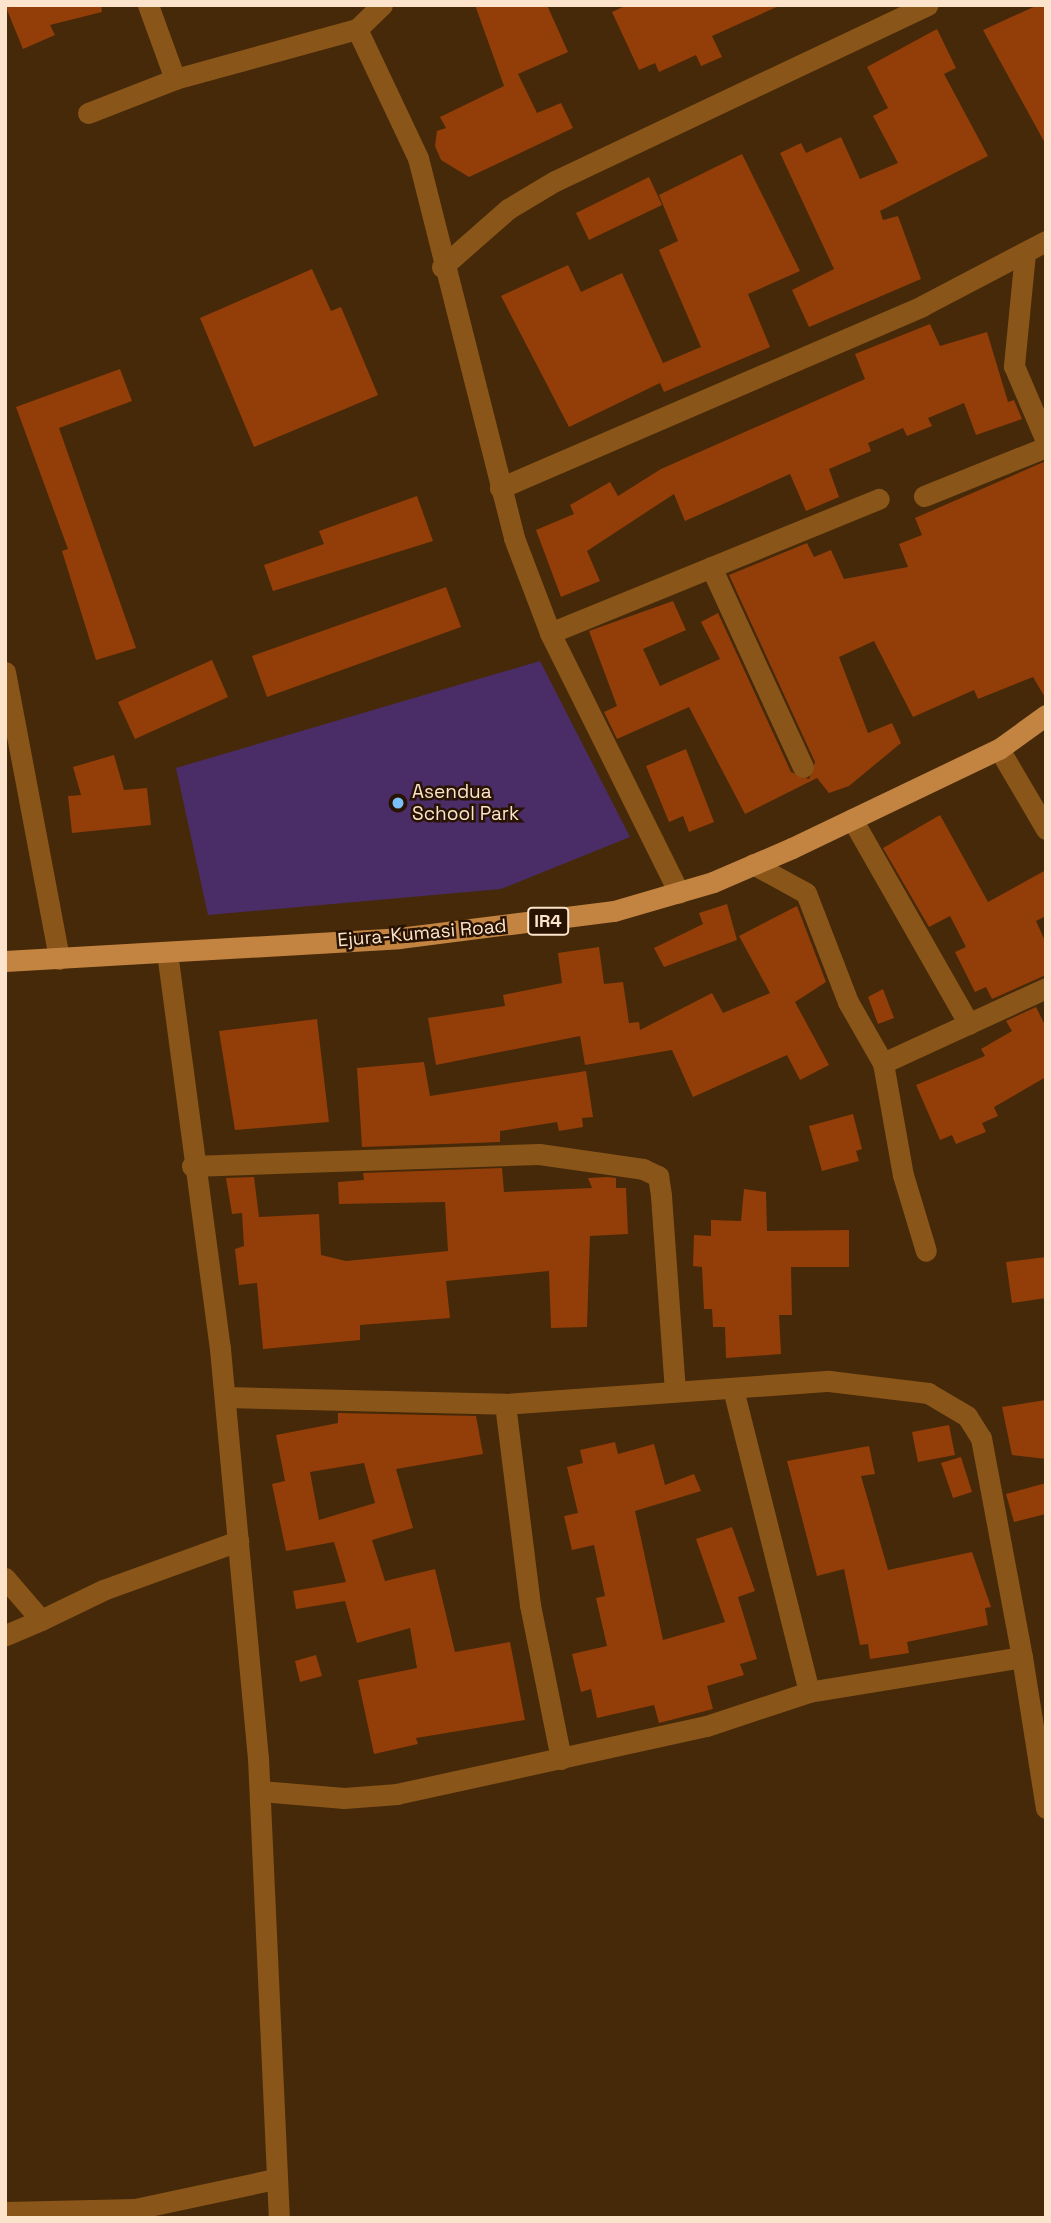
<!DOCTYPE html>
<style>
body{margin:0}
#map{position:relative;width:1051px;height:2223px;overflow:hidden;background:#462909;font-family:"Space Grotesk",sans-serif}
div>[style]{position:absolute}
.green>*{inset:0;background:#4a2d67}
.building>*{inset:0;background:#933d08}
.minor>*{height:21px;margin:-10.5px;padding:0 10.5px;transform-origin:10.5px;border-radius:10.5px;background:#895519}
.major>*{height:21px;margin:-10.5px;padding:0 10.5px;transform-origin:10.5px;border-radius:10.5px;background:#c38442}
.dots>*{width:19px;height:19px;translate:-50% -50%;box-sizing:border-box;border:4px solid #281200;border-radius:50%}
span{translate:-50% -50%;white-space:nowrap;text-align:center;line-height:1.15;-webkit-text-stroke:5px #281200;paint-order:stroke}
.shield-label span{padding:2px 5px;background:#281200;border:2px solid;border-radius:5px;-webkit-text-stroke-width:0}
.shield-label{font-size:18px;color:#fbe3cc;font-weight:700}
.poi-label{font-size:19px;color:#fbe3cc}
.left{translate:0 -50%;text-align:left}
.street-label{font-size:19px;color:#fbe3cc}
.frame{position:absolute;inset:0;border:7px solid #fbe3cc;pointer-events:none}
</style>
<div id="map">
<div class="green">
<i style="clip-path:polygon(540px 661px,630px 837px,501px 889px,208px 915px,176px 768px)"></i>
</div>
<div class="building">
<i style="clip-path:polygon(5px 5px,101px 5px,102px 12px,50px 25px,55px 35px,23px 49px)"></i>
<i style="clip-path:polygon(475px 5px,547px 5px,568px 52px,518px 74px,537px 113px,561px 103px,573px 128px,469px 177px,441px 160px,435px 146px,437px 131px,446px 128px,440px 117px,504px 86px)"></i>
<i style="clip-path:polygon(627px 5px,781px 5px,712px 36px,722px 57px,701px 66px,696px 55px,659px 72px,655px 63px,639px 70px,612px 12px)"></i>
<i style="clip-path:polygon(1038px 5px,1046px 5px,1046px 145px,983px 30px)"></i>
<i style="clip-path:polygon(937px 29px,956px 68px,944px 74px,988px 156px,880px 211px,883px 220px,898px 216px,921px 279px,809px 327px,792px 290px,834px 269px,780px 153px,801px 143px,806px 153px,841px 137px,860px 179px,898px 163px,873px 116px,888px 108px,867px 67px)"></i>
<i style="clip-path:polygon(742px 154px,800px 271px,748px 294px,770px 347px,664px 392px,660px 383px,569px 427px,501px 296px,568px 265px,581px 292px,622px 273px,663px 363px,701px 347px,659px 250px,678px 241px,659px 195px)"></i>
<i style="clip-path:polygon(649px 177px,662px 205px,589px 240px,576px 213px)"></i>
<i style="clip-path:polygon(312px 269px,331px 311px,341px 307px,378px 395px,254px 447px,200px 318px)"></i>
<i style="clip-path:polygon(930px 324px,940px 346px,987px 332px,1008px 402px,1014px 400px,1022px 419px,976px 435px,964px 403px,928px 418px,932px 426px,907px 436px,903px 428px,868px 443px,871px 451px,829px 469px,839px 497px,806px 511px,790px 474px,685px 521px,674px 494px,587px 551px,600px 581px,561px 597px,536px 530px,574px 514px,570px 505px,610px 482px,618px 496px,661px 469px,865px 379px,855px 354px)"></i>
<i style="clip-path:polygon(120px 369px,132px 401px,59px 428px,136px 648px,96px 660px,62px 551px,68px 549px,16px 407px)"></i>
<i style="clip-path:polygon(1046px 461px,1046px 699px,1033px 677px,978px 699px,974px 690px,913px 717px,874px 641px,839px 657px,868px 733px,892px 723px,901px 743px,849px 786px,829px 793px,817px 778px,745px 814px,689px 707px,617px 739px,604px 712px,617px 706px,589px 631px,673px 601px,686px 630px,643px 649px,660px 686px,720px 659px,701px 622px,718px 613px,791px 772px,809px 779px,815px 762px,729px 575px,807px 543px,814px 557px,831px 550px,844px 579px,908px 567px,899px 544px,922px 535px,915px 518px)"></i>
<i style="clip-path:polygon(417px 496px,433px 541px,273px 591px,264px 565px,324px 544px,319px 531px)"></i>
<i style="clip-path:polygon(446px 587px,461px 627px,267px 697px,252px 656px)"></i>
<i style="clip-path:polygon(212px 660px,228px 697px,135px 739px,118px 702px)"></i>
<i style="clip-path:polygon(686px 749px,714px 822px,689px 832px,683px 816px,669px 822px,646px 766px)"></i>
<i style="clip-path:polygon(114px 755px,124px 790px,147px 788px,151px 825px,72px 833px,68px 796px,81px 795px,73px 767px)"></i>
<i style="clip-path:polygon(940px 815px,988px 902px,1046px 870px,1046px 916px,1036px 921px,1046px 943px,1046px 975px,992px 999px,986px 987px,975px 992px,955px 952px,966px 947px,950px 916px,929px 927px,883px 848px)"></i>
<i style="clip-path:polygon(727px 904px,737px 940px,664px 967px,654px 948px,703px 924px,699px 913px)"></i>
<i style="clip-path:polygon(797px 906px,826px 982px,795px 1002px,829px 1065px,800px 1080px,787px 1055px,693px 1097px,672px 1050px,585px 1065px,580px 1036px,436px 1065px,428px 1018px,505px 1006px,503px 995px,562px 983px,558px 953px,599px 947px,604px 984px,623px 982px,629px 1023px,639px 1022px,640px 1030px,712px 993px,723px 1013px,770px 993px,739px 936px)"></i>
<i style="clip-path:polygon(883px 989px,894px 1018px,878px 1024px,868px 997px)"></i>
<i style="clip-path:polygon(1036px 1007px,1046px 1027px,1046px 1077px,994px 1107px,998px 1116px,982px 1123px,986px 1132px,956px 1144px,952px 1135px,940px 1140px,916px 1085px,985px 1056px,981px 1049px,1012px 1031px,1006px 1021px)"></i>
<i style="clip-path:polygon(317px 1019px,329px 1122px,235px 1130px,219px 1031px)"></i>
<i style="clip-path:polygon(424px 1062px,430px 1096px,586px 1071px,593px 1117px,582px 1118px,583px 1127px,559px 1131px,557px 1122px,500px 1131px,500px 1142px,362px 1147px,357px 1068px)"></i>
<i style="clip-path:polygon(853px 1114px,862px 1149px,856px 1151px,859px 1161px,822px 1171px,809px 1126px)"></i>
<i style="clip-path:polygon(502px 1168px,504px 1192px,592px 1188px,588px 1178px,608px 1177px,616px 1178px,616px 1188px,626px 1188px,628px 1234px,590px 1236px,587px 1327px,551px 1328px,549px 1271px,446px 1281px,450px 1318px,360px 1325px,360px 1340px,263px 1349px,257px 1283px,239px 1285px,235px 1249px,244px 1246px,242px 1213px,232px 1214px,226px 1178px,254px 1177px,259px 1217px,319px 1214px,321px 1255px,346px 1261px,448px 1251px,445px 1202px,339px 1204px,338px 1182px,364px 1180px,363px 1173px)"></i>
<i style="clip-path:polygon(744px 1189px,766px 1192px,767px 1231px,849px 1230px,849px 1267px,791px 1267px,792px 1315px,779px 1315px,781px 1354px,726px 1358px,725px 1327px,713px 1327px,712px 1309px,704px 1309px,702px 1267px,693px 1266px,694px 1235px,711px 1236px,711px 1220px,741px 1221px)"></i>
<i style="clip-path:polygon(1046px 1257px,1046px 1298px,1012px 1303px,1006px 1262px)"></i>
<i style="clip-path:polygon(1046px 1400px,1046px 1459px,1012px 1455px,1002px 1407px)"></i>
<i style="clip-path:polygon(evenodd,338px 1413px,476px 1416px,483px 1454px,396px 1469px,413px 1528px,372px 1540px,385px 1581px,435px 1569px,455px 1652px,510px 1642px,525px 1720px,416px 1738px,418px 1744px,374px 1754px,358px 1680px,417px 1668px,410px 1628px,357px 1643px,345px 1601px,296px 1609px,293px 1591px,346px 1582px,334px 1542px,286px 1551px,272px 1484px,285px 1481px,276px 1435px,338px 1423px,338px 1413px,364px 1463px,375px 1503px,319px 1520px,310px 1472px,364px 1463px)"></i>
<i style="clip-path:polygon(949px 1425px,955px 1455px,918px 1462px,912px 1432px)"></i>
<i style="clip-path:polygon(615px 1442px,618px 1454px,654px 1444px,665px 1485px,694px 1474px,701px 1491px,635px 1511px,663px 1640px,725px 1622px,696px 1539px,732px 1527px,755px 1591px,738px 1597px,757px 1659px,740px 1664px,744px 1675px,707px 1686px,713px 1709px,659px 1723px,654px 1705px,597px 1718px,591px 1689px,581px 1692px,572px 1654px,607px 1646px,596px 1598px,605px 1596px,594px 1545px,572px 1550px,564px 1516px,578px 1513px,567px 1467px,583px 1463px,580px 1450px)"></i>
<i style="clip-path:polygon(869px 1446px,875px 1474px,861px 1476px,888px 1570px,972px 1552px,991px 1607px,985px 1608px,988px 1625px,907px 1642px,909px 1653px,870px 1659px,868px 1644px,860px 1645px,844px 1569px,817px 1576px,787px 1461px)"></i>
<i style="clip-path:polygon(961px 1457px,972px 1492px,953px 1498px,941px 1463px)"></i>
<i style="clip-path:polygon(1046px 1483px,1046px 1514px,1014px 1522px,1006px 1494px)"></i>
<i style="clip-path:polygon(316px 1655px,322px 1676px,300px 1682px,295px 1661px)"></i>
</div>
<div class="minor">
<i style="left:148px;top:5px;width:79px;rotate:70deg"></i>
<i style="left:175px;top:79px;width:189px;rotate:-15.4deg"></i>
<i style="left:382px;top:5px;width:35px;rotate:136deg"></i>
<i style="left:357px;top:29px;width:143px;rotate:64.7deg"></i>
<i style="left:418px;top:158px;width:392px;rotate:75.8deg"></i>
<i style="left:514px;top:538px;width:102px;rotate:69.2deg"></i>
<i style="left:550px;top:633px;width:290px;rotate:63.6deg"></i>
<i style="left:88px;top:113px;width:93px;rotate:-21.3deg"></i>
<i style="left:1025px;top:253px;width:114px;rotate:95.6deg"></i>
<i style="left:1014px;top:366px;width:82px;rotate:66.9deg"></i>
<i style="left:442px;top:267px;width:88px;rotate:-41.3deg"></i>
<i style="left:508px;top:209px;width:55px;rotate:-30.8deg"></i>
<i style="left:555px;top:181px;width:412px;rotate:-25.3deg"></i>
<i style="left:500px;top:488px;width:460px;rotate:-23.3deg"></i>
<i style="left:922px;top:306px;width:140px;rotate:-27.7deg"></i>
<i style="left:924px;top:496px;width:131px;rotate:-21.9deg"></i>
<i style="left:711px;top:567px;width:220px;rotate:65.3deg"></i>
<i style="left:550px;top:633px;width:355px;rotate:-22.2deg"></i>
<i style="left:5px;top:672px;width:292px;rotate:79.3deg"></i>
<i style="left:999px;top:749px;width:93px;rotate:59.6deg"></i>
<i style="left:852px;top:819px;width:236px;rotate:60.3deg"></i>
<i style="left:753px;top:864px;width:60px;rotate:28.7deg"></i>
<i style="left:806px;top:893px;width:117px;rotate:68.9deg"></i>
<i style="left:848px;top:1002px;width:70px;rotate:60.2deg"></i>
<i style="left:883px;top:1063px;width:114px;rotate:79.9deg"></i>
<i style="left:903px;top:1175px;width:79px;rotate:73.2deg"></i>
<i style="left:167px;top:952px;width:401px;rotate:82.4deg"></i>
<i style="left:220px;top:1349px;width:411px;rotate:84.7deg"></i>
<i style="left:258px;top:1758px;width:460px;rotate:87.4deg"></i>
<i style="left:883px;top:1063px;width:179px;rotate:-24.7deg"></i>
<i style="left:192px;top:1166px;width:347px;rotate:-2deg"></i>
<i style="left:539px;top:1154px;width:105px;rotate:8.2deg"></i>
<i style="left:643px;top:1169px;width:17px;rotate:25deg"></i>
<i style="left:658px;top:1176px;width:20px;rotate:81deg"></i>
<i style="left:661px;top:1196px;width:196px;rotate:85.9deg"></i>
<i style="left:733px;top:1389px;width:312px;rotate:75.9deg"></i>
<i style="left:225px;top:1397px;width:280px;rotate:1.4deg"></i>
<i style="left:505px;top:1404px;width:325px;rotate:-4.1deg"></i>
<i style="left:829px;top:1381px;width:100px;rotate:6.9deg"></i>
<i style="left:928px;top:1393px;width:45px;rotate:30.5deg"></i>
<i style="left:967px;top:1416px;width:26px;rotate:58deg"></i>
<i style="left:981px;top:1438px;width:223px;rotate:79.4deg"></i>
<i style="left:1022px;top:1657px;width:216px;rotate:170.7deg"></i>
<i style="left:809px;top:1692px;width:108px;rotate:161.7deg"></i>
<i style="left:706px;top:1726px;width:316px;rotate:167.6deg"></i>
<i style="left:397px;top:1794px;width:53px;rotate:175.7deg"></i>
<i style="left:344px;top:1798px;width:84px;rotate:-175.2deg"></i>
<i style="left:505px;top:1404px;width:203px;rotate:82.9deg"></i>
<i style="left:530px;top:1605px;width:157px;rotate:78.6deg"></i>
<i style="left:5px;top:1578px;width:55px;rotate:49.4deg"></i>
<i style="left:41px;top:1620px;width:39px;rotate:157deg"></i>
<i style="left:41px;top:1620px;width:69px;rotate:-25.8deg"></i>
<i style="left:103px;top:1590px;width:144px;rotate:-19.9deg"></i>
<i style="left:1022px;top:1657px;width:153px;rotate:81deg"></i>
<i style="left:5px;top:2212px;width:130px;rotate:-1.3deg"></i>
<i style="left:135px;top:2209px;width:143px;rotate:-12.1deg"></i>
</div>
<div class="major">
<i style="left:5px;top:961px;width:395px;rotate:-3.3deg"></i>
<i style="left:399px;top:938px;width:217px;rotate:-7.2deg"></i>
<i style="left:614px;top:911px;width:103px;rotate:-16.3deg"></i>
<i style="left:713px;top:882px;width:86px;rotate:-23.3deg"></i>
<i style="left:792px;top:848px;width:229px;rotate:-25.6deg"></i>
<i style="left:999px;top:749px;width:58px;rotate:-35.9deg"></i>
</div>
<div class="dots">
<i style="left:398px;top:803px;background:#7abff8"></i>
</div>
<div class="shield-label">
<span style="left:548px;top:921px">IR4</span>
</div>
<div class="poi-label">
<span class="left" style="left:412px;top:803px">Asendua<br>School Park</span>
</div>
<div class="street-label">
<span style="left:422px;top:933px;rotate:-5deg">Ejura-Kumasi Road</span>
</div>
<div class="frame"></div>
</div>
